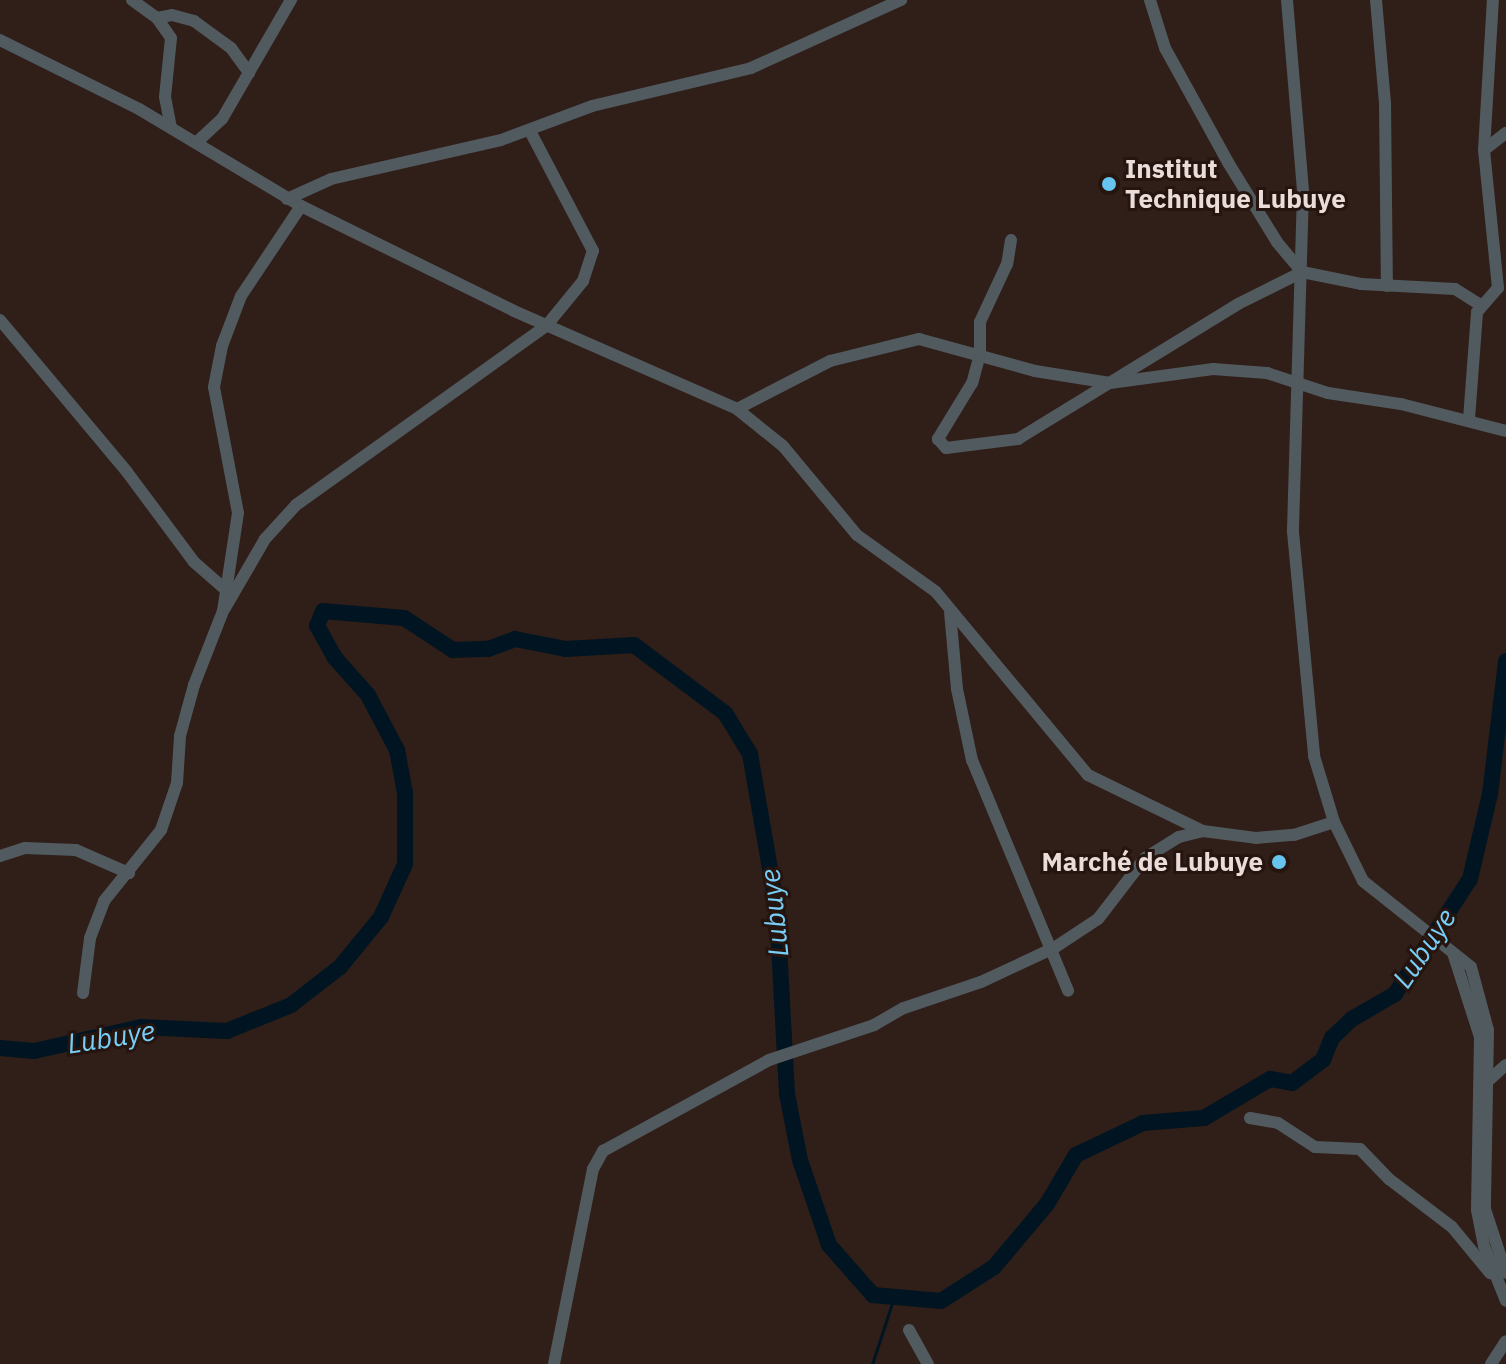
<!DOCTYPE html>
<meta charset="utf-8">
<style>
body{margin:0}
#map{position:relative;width:1506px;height:1364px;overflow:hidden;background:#301e18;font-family:"IBM Plex Sans",sans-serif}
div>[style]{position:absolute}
.stream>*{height:3px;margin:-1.5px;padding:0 1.5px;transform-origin:1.5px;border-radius:1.5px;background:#001521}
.river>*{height:16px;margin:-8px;padding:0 8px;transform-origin:8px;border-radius:8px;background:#001521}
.minor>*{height:12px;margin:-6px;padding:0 6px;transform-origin:6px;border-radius:6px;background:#515a5f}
.dots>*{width:22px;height:22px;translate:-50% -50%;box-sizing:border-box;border:4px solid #26140f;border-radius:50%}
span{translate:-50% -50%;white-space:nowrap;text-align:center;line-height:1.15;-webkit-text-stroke:6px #26140f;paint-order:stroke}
.poi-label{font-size:26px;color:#eaddd9;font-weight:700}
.left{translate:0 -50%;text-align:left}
.right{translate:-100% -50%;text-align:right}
.water-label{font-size:28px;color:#77cff8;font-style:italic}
</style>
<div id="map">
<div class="stream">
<i style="left:872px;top:1364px;width:71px;rotate:-71.8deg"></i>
</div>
<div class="river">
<i style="left:0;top:1048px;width:34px;rotate:5deg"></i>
<i style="left:34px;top:1051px;width:110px;rotate:-12.6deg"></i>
<i style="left:141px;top:1027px;width:86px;rotate:2.7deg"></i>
<i style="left:227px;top:1031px;width:69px;rotate:-22.1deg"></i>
<i style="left:291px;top:1005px;width:62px;rotate:-37.8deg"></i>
<i style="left:340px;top:967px;width:65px;rotate:-50.6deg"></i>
<i style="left:381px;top:917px;width:58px;rotate:-65.6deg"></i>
<i style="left:405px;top:864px;width:71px;rotate:-90deg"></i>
<i style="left:405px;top:793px;width:44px;rotate:-100.5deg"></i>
<i style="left:397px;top:750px;width:62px;rotate:-117.8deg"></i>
<i style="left:368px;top:695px;width:50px;rotate:-131.7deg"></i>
<i style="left:335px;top:658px;width:37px;rotate:-119deg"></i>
<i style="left:317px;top:626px;width:16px;rotate:-68deg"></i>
<i style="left:323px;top:611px;width:81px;rotate:4.9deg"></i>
<i style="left:404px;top:618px;width:59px;rotate:33.1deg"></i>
<i style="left:453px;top:650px;width:35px;rotate:-2deg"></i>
<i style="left:488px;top:649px;width:29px;rotate:-20deg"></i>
<i style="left:515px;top:639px;width:52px;rotate:11.1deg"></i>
<i style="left:566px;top:649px;width:68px;rotate:-3.4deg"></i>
<i style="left:634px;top:645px;width:114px;rotate:36.8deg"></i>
<i style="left:725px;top:713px;width:48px;rotate:58.6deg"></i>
<i style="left:750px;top:754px;width:157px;rotate:80.1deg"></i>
<i style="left:777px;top:909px;width:185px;rotate:86.9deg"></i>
<i style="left:787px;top:1094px;width:67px;rotate:78.9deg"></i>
<i style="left:800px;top:1160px;width:90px;rotate:71.2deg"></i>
<i style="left:829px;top:1245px;width:67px;rotate:48.7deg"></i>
<i style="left:873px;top:1295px;width:68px;rotate:5deg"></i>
<i style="left:941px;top:1301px;width:63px;rotate:-32.7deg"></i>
<i style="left:994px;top:1267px;width:82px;rotate:-49.9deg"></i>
<i style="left:1047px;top:1204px;width:57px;rotate:-59.4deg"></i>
<i style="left:1076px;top:1155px;width:74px;rotate:-25.5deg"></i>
<i style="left:1143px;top:1123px;width:61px;rotate:-4.7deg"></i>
<i style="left:1204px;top:1118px;width:77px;rotate:-30.6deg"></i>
<i style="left:1270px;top:1079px;width:22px;rotate:10deg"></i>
<i style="left:1292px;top:1083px;width:39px;rotate:-37deg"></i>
<i style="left:1323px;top:1060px;width:24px;rotate:-68deg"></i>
<i style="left:1332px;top:1038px;width:28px;rotate:-44deg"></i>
<i style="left:1352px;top:1019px;width:50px;rotate:-30.2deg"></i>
<i style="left:1395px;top:994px;width:137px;rotate:-56.9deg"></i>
<i style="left:1470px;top:879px;width:87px;rotate:-76.8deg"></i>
<i style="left:1490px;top:794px;width:134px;rotate:-83.1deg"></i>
</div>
<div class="minor">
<i style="left:132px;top:0;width:31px;rotate:36deg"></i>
<i style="left:157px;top:18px;width:24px;rotate:55deg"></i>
<i style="left:171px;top:38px;width:59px;rotate:95.8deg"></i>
<i style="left:165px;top:97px;width:31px;rotate:79deg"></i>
<i style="left:1287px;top:0;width:193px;rotate:85.2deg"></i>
<i style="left:1303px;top:192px;width:340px;rotate:91.7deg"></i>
<i style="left:1293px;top:532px;width:225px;rotate:84.6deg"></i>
<i style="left:1314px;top:756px;width:69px;rotate:73.1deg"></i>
<i style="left:1334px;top:822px;width:66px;rotate:63.8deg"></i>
<i style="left:1363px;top:881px;width:138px;rotate:38.5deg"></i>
<i style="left:1471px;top:967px;width:65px;rotate:74.9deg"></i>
<i style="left:1488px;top:1030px;width:179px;rotate:91deg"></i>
<i style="left:1485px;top:1209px;width:67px;rotate:71.8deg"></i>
<i style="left:1376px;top:0;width:103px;rotate:85deg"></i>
<i style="left:1385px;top:103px;width:183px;rotate:89.4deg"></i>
<i style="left:157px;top:18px;width:15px;rotate:-11deg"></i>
<i style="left:172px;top:15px;width:23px;rotate:15deg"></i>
<i style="left:194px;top:21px;width:46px;rotate:36.1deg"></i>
<i style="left:231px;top:48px;width:31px;rotate:54deg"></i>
<i style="left:0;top:40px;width:155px;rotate:26.4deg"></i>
<i style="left:139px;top:109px;width:189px;rotate:30.9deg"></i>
<i style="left:301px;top:206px;width:237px;rotate:26.2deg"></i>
<i style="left:514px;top:311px;width:244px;rotate:23.7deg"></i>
<i style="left:737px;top:409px;width:59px;rotate:38.8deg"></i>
<i style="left:783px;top:446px;width:116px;rotate:50.3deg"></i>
<i style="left:857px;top:535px;width:97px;rotate:35.8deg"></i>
<i style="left:936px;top:592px;width:238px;rotate:50.3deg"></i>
<i style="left:1088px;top:775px;width:128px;rotate:26deg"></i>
<i style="left:197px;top:142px;width:34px;rotate:-43deg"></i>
<i style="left:222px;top:119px;width:138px;rotate:-59.9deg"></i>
<i style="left:1484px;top:150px;width:28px;rotate:-38deg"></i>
<i style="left:287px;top:199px;width:48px;rotate:-24.4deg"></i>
<i style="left:331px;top:179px;width:174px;rotate:-12.9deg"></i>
<i style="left:501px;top:140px;width:97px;rotate:-20.5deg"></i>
<i style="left:592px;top:106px;width:163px;rotate:-13.4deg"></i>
<i style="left:751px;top:68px;width:165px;rotate:-24.4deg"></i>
<i style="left:1011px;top:240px;width:24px;rotate:99deg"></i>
<i style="left:1007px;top:264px;width:64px;rotate:115deg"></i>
<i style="left:980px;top:322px;width:32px;rotate:90deg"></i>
<i style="left:980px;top:354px;width:30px;rotate:105deg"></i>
<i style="left:972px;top:383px;width:66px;rotate:121.3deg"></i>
<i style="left:938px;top:439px;width:12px;rotate:48deg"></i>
<i style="left:946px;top:448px;width:73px;rotate:-7.1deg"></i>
<i style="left:1018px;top:439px;width:258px;rotate:-31.5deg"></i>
<i style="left:1238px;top:304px;width:72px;rotate:-26.6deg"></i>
<i style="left:1302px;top:272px;width:39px;rotate:-130deg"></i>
<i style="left:1277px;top:242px;width:92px;rotate:-121.6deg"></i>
<i style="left:1229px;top:164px;width:132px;rotate:-118.9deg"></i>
<i style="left:1165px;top:48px;width:50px;rotate:-107.4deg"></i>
<i style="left:1302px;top:272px;width:60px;rotate:11.5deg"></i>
<i style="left:1361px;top:284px;width:94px;rotate:3deg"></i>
<i style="left:1455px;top:289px;width:28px;rotate:32deg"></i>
<i style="left:0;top:320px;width:198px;rotate:50.1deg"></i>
<i style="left:127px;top:472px;width:112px;rotate:53.3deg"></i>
<i style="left:194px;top:562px;width:41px;rotate:41.1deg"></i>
<i style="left:737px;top:409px;width:105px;rotate:-27.3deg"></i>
<i style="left:830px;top:361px;width:92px;rotate:-13.9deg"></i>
<i style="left:919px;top:339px;width:120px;rotate:15.4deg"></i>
<i style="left:1035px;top:371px;width:76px;rotate:9.1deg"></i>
<i style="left:1110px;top:383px;width:104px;rotate:-7.7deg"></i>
<i style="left:1213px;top:369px;width:54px;rotate:4.2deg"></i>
<i style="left:1267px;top:373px;width:64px;rotate:18.2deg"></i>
<i style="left:1328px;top:393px;width:74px;rotate:8.6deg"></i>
<i style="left:1401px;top:404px;width:108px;rotate:14.4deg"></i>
<i style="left:1469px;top:419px;width:107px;rotate:-85.7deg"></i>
<i style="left:1477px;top:312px;width:32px;rotate:-49deg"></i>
<i style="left:1498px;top:288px;width:139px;rotate:-95.8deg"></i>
<i style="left:1484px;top:150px;width:150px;rotate:-86.6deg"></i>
<i style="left:225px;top:608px;width:80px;rotate:-59.9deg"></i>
<i style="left:265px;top:539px;width:46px;rotate:-47.6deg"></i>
<i style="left:296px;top:505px;width:309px;rotate:-35.6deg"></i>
<i style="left:547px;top:325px;width:57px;rotate:-50.7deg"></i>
<i style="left:583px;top:281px;width:32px;rotate:-72deg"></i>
<i style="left:593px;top:251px;width:136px;rotate:-117.7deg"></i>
<i style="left:950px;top:612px;width:77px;rotate:84.8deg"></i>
<i style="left:957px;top:689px;width:73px;rotate:78.1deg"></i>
<i style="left:972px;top:760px;width:250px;rotate:67.4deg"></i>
<i style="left:0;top:856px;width:26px;rotate:-18deg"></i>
<i style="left:25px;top:848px;width:51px;rotate:2.2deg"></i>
<i style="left:76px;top:850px;width:58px;rotate:23.5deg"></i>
<i style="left:1453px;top:953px;width:88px;rotate:72.2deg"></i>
<i style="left:1480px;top:1037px;width:173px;rotate:91deg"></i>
<i style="left:1477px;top:1210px;width:37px;rotate:79deg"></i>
<i style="left:1484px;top:1246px;width:59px;rotate:68.2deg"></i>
<i style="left:83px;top:993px;width:55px;rotate:-82.7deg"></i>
<i style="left:90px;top:938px;width:40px;rotate:-69deg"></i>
<i style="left:104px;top:901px;width:91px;rotate:-51.2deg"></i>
<i style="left:161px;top:830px;width:50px;rotate:-71.2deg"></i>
<i style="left:177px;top:783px;width:47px;rotate:-86.3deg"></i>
<i style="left:180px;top:736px;width:53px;rotate:-74.6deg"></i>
<i style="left:194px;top:685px;width:79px;rotate:-68.6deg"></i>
<i style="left:223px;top:611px;width:99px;rotate:-81.3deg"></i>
<i style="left:238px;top:513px;width:128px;rotate:-100.8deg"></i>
<i style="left:214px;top:387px;width:42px;rotate:-79deg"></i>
<i style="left:222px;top:346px;width:53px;rotate:-69.2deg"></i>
<i style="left:241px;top:296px;width:108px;rotate:-56.3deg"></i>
<i style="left:1488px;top:1081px;width:24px;rotate:-42deg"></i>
<i style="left:1250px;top:1118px;width:28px;rotate:10deg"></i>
<i style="left:1278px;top:1123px;width:44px;rotate:33deg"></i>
<i style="left:1315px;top:1147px;width:45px;rotate:2.5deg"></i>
<i style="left:1360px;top:1149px;width:42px;rotate:46deg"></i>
<i style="left:1389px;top:1179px;width:79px;rotate:37.3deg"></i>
<i style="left:1452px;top:1227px;width:60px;rotate:50.4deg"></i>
<i style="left:909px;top:1330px;width:39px;rotate:61deg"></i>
<i style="left:554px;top:1364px;width:199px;rotate:-78.7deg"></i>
<i style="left:593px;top:1169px;width:21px;rotate:-61deg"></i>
<i style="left:603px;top:1151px;width:189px;rotate:-28.7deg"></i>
<i style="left:769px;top:1060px;width:111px;rotate:-18.4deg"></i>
<i style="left:874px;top:1025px;width:34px;rotate:-30deg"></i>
<i style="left:904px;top:1008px;width:81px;rotate:-18.7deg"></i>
<i style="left:981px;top:982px;width:81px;rotate:-25deg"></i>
<i style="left:1054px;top:948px;width:53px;rotate:-33.4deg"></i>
<i style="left:1098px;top:919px;width:77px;rotate:-52.4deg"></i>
<i style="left:1145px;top:858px;width:40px;rotate:-32deg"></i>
<i style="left:1179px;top:837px;width:25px;rotate:-14deg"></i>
<i style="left:1203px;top:831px;width:53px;rotate:7.5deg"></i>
<i style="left:1256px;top:838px;width:38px;rotate:-5deg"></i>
<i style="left:1294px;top:835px;width:42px;rotate:-18deg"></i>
<i style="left:1491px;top:1364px;width:27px;rotate:-57deg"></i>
</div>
<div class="dots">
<i style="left:1109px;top:184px;background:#66c4ef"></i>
<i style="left:1279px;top:862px;background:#66c4ef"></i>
</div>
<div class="poi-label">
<span class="left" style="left:1125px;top:184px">Institut<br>Technique Lubuye</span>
<span class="right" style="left:1263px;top:862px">Marché de Lubuye</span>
</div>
<div class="water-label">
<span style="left:774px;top:913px;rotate:-96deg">Lubuye</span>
<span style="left:1424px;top:948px;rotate:-56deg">Lubuye</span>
<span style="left:111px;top:1037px;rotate:-9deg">Lubuye</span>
</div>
</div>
